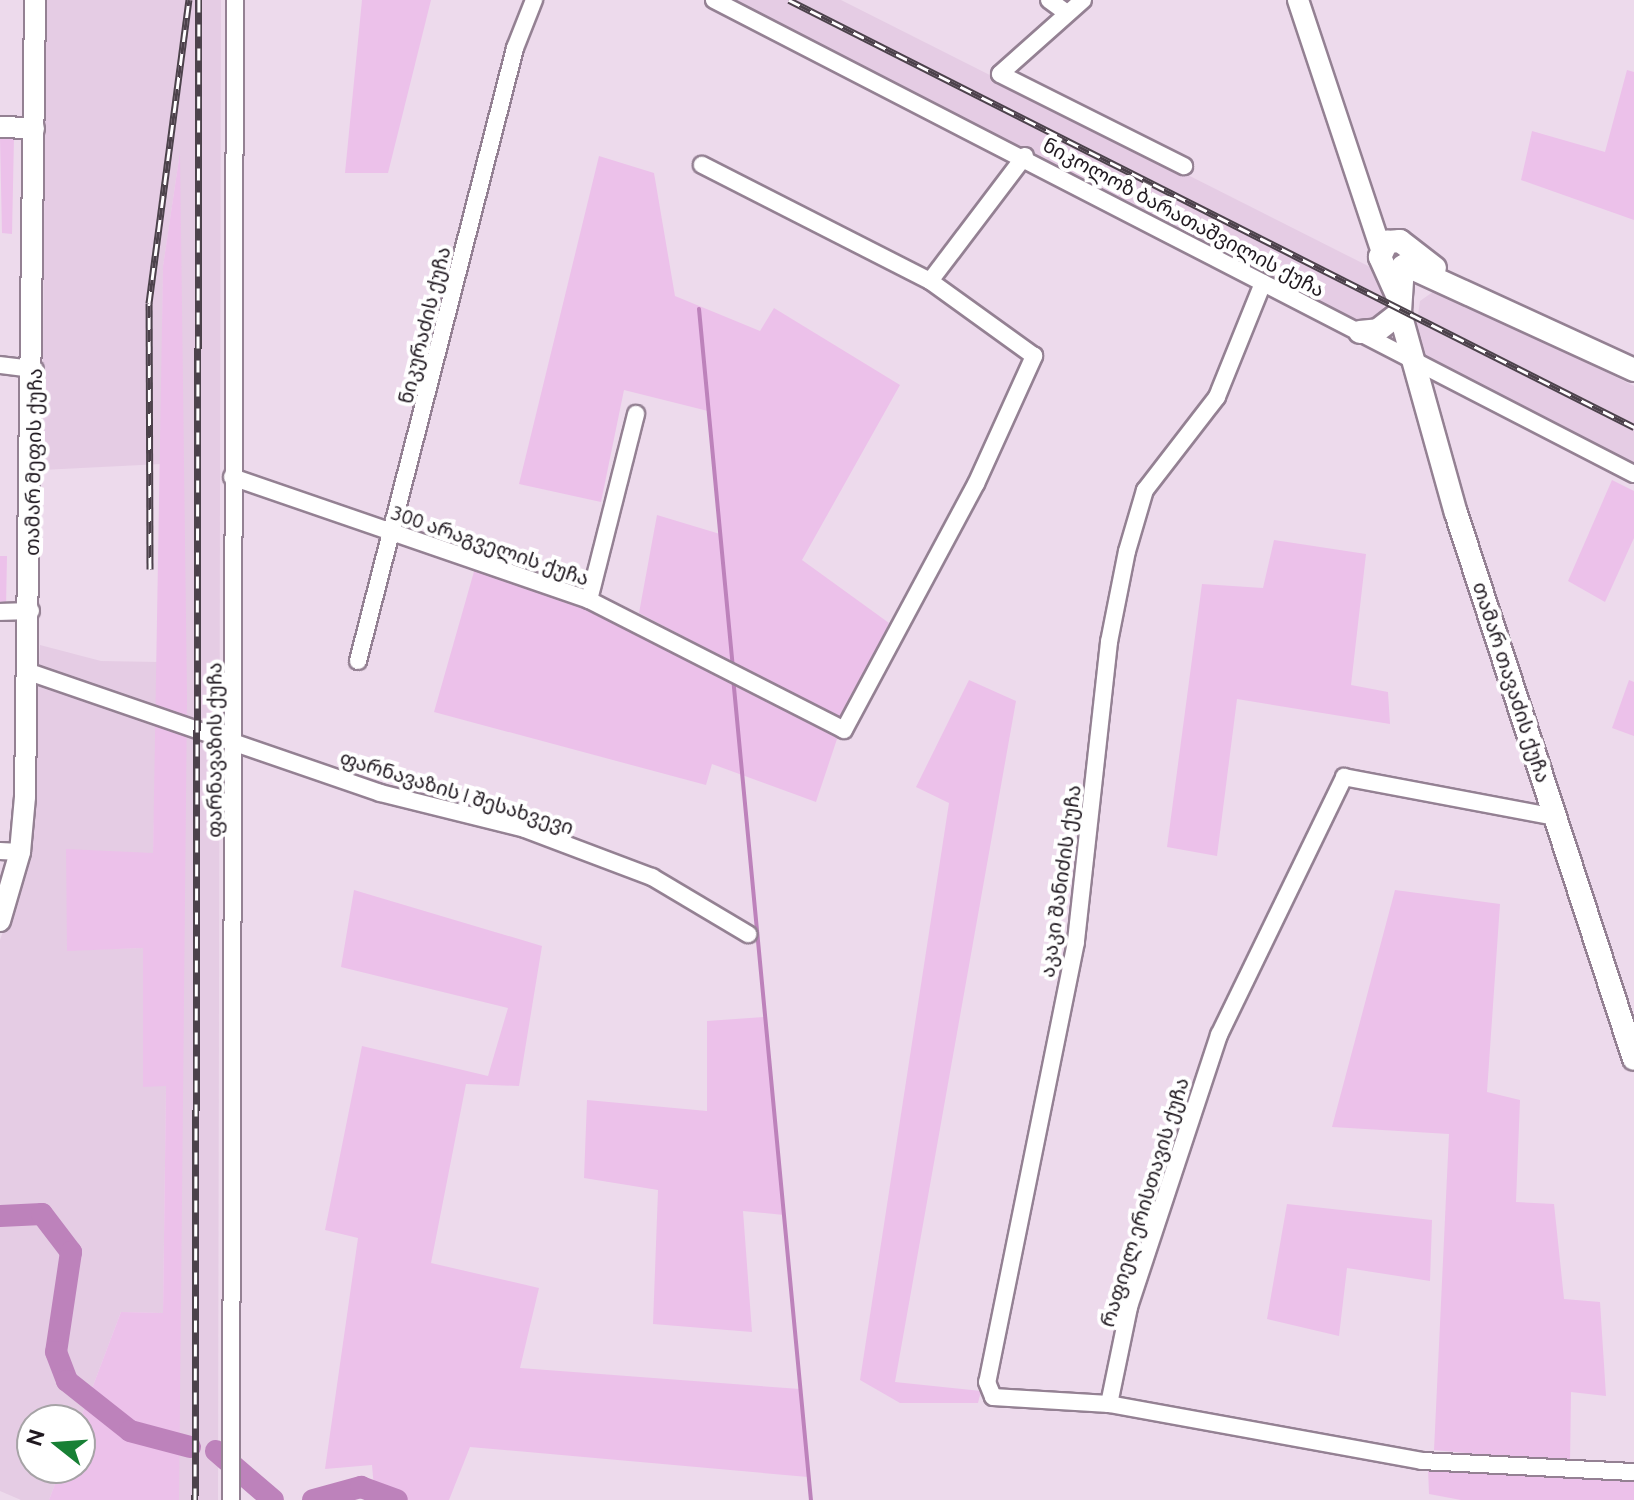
<!DOCTYPE html>
<meta charset="utf-8">
<style>
body{margin:0}
#map{position:relative;width:1634px;height:1500px;overflow:hidden;background:#eddaec;font-family:Ubuntu,"Noto Sans Georgian",sans-serif}
div>[style]{position:absolute}
.built>*{inset:0;background:#e5cce4}
.green>*{inset:0;background:#ecc1ea}
.stream>*{height:4px;margin:-2px;padding:0 2px;transform-origin:2px;border-radius:2px;background:#bd82bb}
.river>*{height:22px;margin:-11px;padding:0 11px;transform-origin:11px;border-radius:11px;background:#bd82bb}
.roads{filter:drop-shadow(2px 0 #948193) drop-shadow(-2px 0 #948193) drop-shadow(0 2px #948193) drop-shadow(0 -2px #948193)}
.minor>*{height:16px;margin:-8px;padding:0 8px;transform-origin:8px;border-radius:8px;background:#fff}
.major>*{height:20px;margin:-10px;padding:0 10px;transform-origin:10px;border-radius:10px;background:#fff}
.highway>*{height:22px;margin:-11px;padding:0 11px;transform-origin:11px;border-radius:11px;background:#fff}
.rail>*{height:7px;margin-top:-3.5px;transform-origin:0;background:repeating-linear-gradient(90deg,#fff 0 12px,#4c424b 0 24px);box-sizing:border-box;border-block:2px solid #4c424b}
span{translate:-50% -50%;white-space:nowrap;text-align:center;line-height:1.15;-webkit-text-stroke:8px #fff;paint-order:stroke}
.street-label{font-size:20px;color:#201920}
.north{position:absolute;left:16px;top:1404px;width:80px;height:80px;box-sizing:border-box;background:#fff;border:2px solid #a6a3a6;border-radius:50%;rotate:287deg;font-size:22px;font-weight:700;line-height:32px;text-align:center;color:#201920}
.north::after{content:'';display:block;margin:auto;width:28px;height:36px;background:#188035;clip-path:polygon(50% 0,100% 100%,50% 72%,0 100%)}
</style>
<div id="map">
<div class="built">
<i style="clip-path:polygon(46px 0,221px 0,218px 1500px,179px 1500px,179px 159px,163px 267px,161px 464px,42px 470px)"></i>
<i style="clip-path:polygon(731px 0,841px 0,1378px 271px,1385px 304px,1377px 319px,1362px 323px)"></i>
<i style="clip-path:polygon(1437px 289px,1634px 386px,1634px 464px,1425px 359px,1415px 336px,1420px 301px)"></i>
<i style="clip-path:polygon(40px 645px,101px 661px,158px 662px,153px 854px,67px 950px,143px 948px,143px 1086px,166px 1086px,163px 1313px,121px 1312px,80px 1420px,32px 1420px,32px 1468px,61px 1468px,49px 1500px,21px 1500px,0 1491px,0 940px,25px 868px,33px 804px)"></i>
</div>
<div class="green">
<i style="clip-path:polygon(362px 0,431px 0,388px 173px,345px 173px)"></i>
<i style="clip-path:polygon(1627px 70px,1634px 72px,1634px 220px,1521px 180px,1532px 131px,1605px 152px)"></i>
<i style="clip-path:polygon(0 137px,14px 137px,12px 234px,2px 233px)"></i>
<i style="clip-path:polygon(180px 152px,187px 698px,179px 1500px,49px 1500px,61px 1468px,80px 1468px,80px 1420px,121px 1312px,163px 1313px,166px 1086px,143px 1087px,143px 948px,67px 951px,66px 849px,153px 853px,163px 266px)"></i>
<i style="clip-path:polygon(599px 156px,654px 173px,675px 296px,760px 331px,774px 308px,900px 385px,802px 560px,889px 623px,844px 721px,639px 613px,657px 515px,720px 534px,708px 411px,624px 390px,601px 502px,519px 484px)"></i>
<i style="clip-path:polygon(1612px 480px,1634px 491px,1634px 538px,1605px 602px,1568px 581px)"></i>
<i style="clip-path:polygon(1274px 540px,1366px 554px,1351px 685px,1388px 692px,1390px 724px,1237px 699px,1217px 856px,1167px 847px,1202px 584px,1263px 588px)"></i>
<i style="clip-path:polygon(0 556px,7px 556px,6px 608px,0 609px)"></i>
<i style="clip-path:polygon(475px 568px,589px 605px,839px 733px,816px 802px,712px 764px,706px 785px,434px 712px)"></i>
<i style="clip-path:polygon(969px 680px,1016px 701px,895px 1382px,981px 1391px,978px 1403px,900px 1403px,860px 1380px,949px 803px,916px 787px)"></i>
<i style="clip-path:polygon(1629px 680px,1634px 682px,1634px 736px,1612px 728px)"></i>
<i style="clip-path:polygon(354px 890px,542px 946px,519px 1086px,466px 1084px,431px 1263px,539px 1288px,520px 1368px,800px 1389px,808px 1477px,470px 1447px,449px 1500px,375px 1500px,372px 1465px,325px 1469px,358px 1238px,325px 1230px,362px 1046px,488px 1076px,508px 1008px,341px 967px)"></i>
<i style="clip-path:polygon(1395px 890px,1500px 904px,1487px 1092px,1520px 1100px,1516px 1202px,1554px 1204px,1564px 1299px,1600px 1302px,1606px 1396px,1571px 1392px,1570px 1463px,1434px 1450px,1449px 1134px,1332px 1127px)"></i>
<i style="clip-path:polygon(765px 1017px,784px 1215px,743px 1211px,752px 1332px,653px 1324px,658px 1190px,584px 1178px,587px 1100px,707px 1111px,707px 1021px)"></i>
<i style="clip-path:polygon(1287px 1204px,1432px 1220px,1430px 1281px,1347px 1268px,1339px 1336px,1267px 1319px)"></i>
<i style="clip-path:polygon(1428px 1468px,1634px 1480px,1634px 1500px,1461px 1500px,1429px 1494px)"></i>
</div>
<div class="stream">
<i style="left:699px;top:309px;width:362px;rotate:84.6deg"></i>
<i style="left:733px;top:677px;width:827px;rotate:84.59deg"></i>
</div>
<div class="river">
<i style="left:0;top:1216px;width:42px;rotate:-2.7deg"></i>
<i style="left:42px;top:1214px;width:48px;rotate:52.7deg"></i>
<i style="left:71px;top:1252px;width:101px;rotate:98.5deg"></i>
<i style="left:56px;top:1352px;width:31px;rotate:69deg"></i>
<i style="left:67px;top:1381px;width:80px;rotate:38.4deg"></i>
<i style="left:130px;top:1431px;width:62px;rotate:14.9deg"></i>
<i style="left:216px;top:1451px;width:75px;rotate:40.7deg"></i>
<i style="left:313px;top:1500px;width:50px;rotate:-15.2deg"></i>
<i style="left:361px;top:1487px;width:38px;rotate:20deg"></i>
</div>
<div class="roads">
<div class="minor">
<i style="left:714px;top:0;width:1035px;rotate:27.26deg"></i>
<i style="left:1049px;top:0;width:22px;rotate:36deg"></i>
<i style="left:1083px;top:0;width:111px;rotate:138.3deg"></i>
<i style="left:1000px;top:74px;width:206px;rotate:26.6deg"></i>
<i style="left:930px;top:281px;width:157px;rotate:-52.8deg"></i>
<i style="left:1263px;top:283px;width:123px;rotate:112deg"></i>
<i style="left:1217px;top:397px;width:118px;rotate:127.7deg"></i>
<i style="left:1145px;top:490px;width:64px;rotate:106.4deg"></i>
<i style="left:1127px;top:551px;width:93px;rotate:101.2deg"></i>
<i style="left:1109px;top:642px;width:302px;rotate:96.3deg"></i>
<i style="left:1076px;top:942px;width:449px;rotate:101.4deg"></i>
<i style="left:987px;top:1382px;width:16px;rotate:68deg"></i>
<i style="left:993px;top:1397px;width:116px;rotate:3.5deg"></i>
<i style="left:1109px;top:1404px;width:318px;rotate:10.3deg"></i>
<i style="left:1422px;top:1461px;width:212px;rotate:3deg"></i>
<i style="left:0;top:365px;width:35px;rotate:7deg"></i>
<i style="left:232px;top:477px;width:378px;rotate:19deg"></i>
<i style="left:589px;top:600px;width:286px;rotate:27deg"></i>
<i style="left:844px;top:730px;width:279px;rotate:-61.8deg"></i>
<i style="left:976px;top:484px;width:141px;rotate:-65.6deg"></i>
<i style="left:1034px;top:356px;width:128px;rotate:-144.2deg"></i>
<i style="left:930px;top:281px;width:256px;rotate:-153deg"></i>
<i style="left:589px;top:600px;width:192px;rotate:-75.8deg"></i>
<i style="left:0;top:612px;width:31px;rotate:-2deg"></i>
<i style="left:358px;top:661px;width:633px;rotate:-75.63deg"></i>
<i style="left:515px;top:48px;width:52px;rotate:-68.4deg"></i>
<i style="left:29px;top:672px;width:371px;rotate:19deg"></i>
<i style="left:380px;top:793px;width:149px;rotate:13.9deg"></i>
<i style="left:525px;top:829px;width:136px;rotate:20.7deg"></i>
<i style="left:652px;top:877px;width:112px;rotate:30.7deg"></i>
<i style="left:0;top:851px;width:20px;rotate:3deg"></i>
<i style="left:1109px;top:1404px;width:99px;rotate:-78.3deg"></i>
<i style="left:1129px;top:1307px;width:287px;rotate:-71.7deg"></i>
<i style="left:1219px;top:1035px;width:287px;rotate:-64.1deg"></i>
<i style="left:1344px;top:777px;width:216px;rotate:10.7deg"></i>
<i style="left:231px;top:1500px;width:1500px;rotate:-89.85deg"></i>
</div>
<div class="major">
<i style="left:1298px;top:0;width:262px;rotate:71.6deg"></i>
<i style="left:0;top:127px;width:34px;rotate:2deg"></i>
<i style="left:0;top:921px;width:72px;rotate:-73.8deg"></i>
<i style="left:20px;top:852px;width:55px;rotate:-84.8deg"></i>
<i style="left:25px;top:797px;width:797px;rotate:-89.28deg"></i>
</div>
<div class="highway">
<i style="left:1405px;top:265px;width:252px;rotate:24.6deg"></i>
<i style="left:1403px;top:266px;width:47px;rotate:93.7deg"></i>
<i style="left:1400px;top:313px;width:208px;rotate:74.4deg"></i>
<i style="left:1456px;top:513px;width:574px;rotate:71.94deg"></i>
<i style="left:1397px;top:295px;width:42px;rotate:-114.1deg"></i>
<i style="left:1380px;top:257px;width:17px;rotate:-65deg"></i>
<i style="left:1387px;top:242px;width:13px;rotate:-4deg"></i>
<i style="left:1400px;top:241px;width:44px;rotate:37.6deg"></i>
<i style="left:1360px;top:332px;width:18px;rotate:-6deg"></i>
<i style="left:1378px;top:330px;width:28px;rotate:-38deg"></i>
</div>
</div>
<div class="rail">
<i style="left:789px;top:0;width:947px;rotate:26.81deg"></i>
<i style="left:150px;top:569px;width:266px;rotate:-90.2deg"></i>
<i style="left:149px;top:303px;width:306px;rotate:-82.5deg"></i>
<i style="left:195px;top:1500px;width:1500px;rotate:-89.85deg"></i>
</div>
<div class="street-label">
<span style="left:1184px;top:217px;rotate:28deg">ნიკოლოზ ბარათაშვილის ქუჩა</span>
<span style="left:424px;top:325px;rotate:-76deg">ნიკურაძის ქუჩა</span>
<span style="left:33px;top:462px;rotate:-89deg">თამარ მეფის ქუჩა</span>
<span style="left:490px;top:545px;rotate:19deg">300 არაგველის ქუჩა</span>
<span style="left:1512px;top:682px;rotate:72deg">თამარ თავაძის ქუჩა</span>
<span style="left:214px;top:750px;rotate:-90deg">ფარნავაზის ქუჩა</span>
<span style="left:457px;top:792px;rotate:17deg">ფარნავაზის I შესახვევი</span>
<span style="left:1060px;top:881px;rotate:-82deg">აკაკი შანიძის ქუჩა</span>
<span style="left:1144px;top:1202px;rotate:-73deg">რაფიელ ერისთავის ქუჩა</span>
</div>
<div class="north">N</div>
</div>
